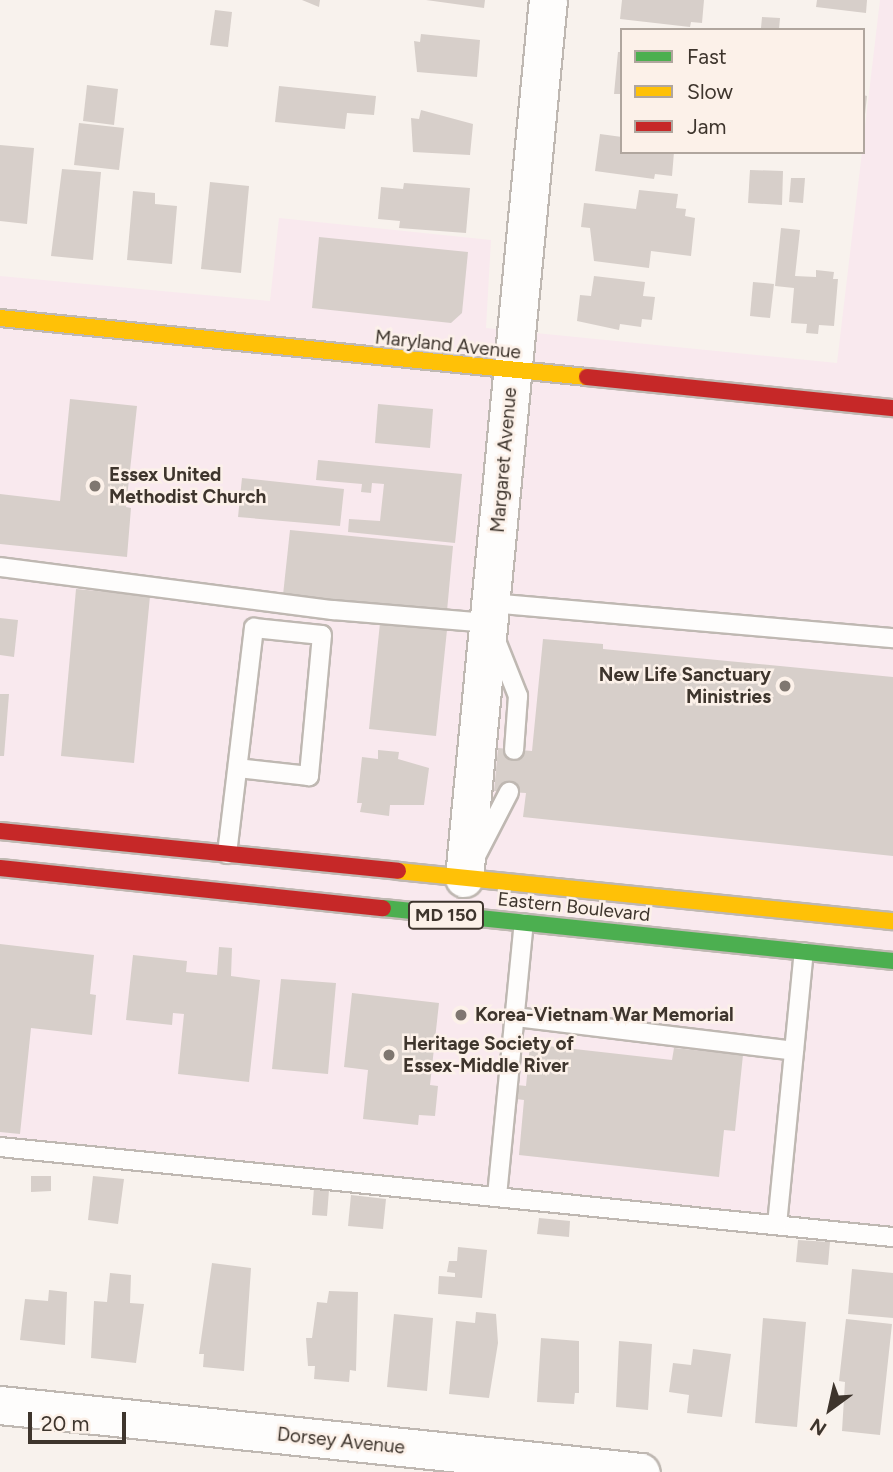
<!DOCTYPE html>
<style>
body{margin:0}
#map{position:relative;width:893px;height:1472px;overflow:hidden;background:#f8f2ed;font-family:Figtree,sans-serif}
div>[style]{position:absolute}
.commercial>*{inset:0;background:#f9e9ee}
.building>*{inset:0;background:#d7cfca}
.roads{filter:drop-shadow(2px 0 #bfb8b2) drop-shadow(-2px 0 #bfb8b2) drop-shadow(0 2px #bfb8b2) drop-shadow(0 -2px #bfb8b2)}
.lane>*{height:18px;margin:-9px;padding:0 9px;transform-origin:9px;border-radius:9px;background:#fefdfc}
.street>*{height:37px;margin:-18.5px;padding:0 18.5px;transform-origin:18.5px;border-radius:18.5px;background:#fefdfc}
.fast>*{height:16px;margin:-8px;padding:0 8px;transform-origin:8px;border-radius:8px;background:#4caf50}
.slow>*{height:16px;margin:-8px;padding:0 8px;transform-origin:8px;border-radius:8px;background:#ffc107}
.jam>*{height:16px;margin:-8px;padding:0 8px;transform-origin:8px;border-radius:8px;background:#c62828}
.dots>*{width:19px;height:19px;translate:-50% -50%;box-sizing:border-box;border:4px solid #fcf1e9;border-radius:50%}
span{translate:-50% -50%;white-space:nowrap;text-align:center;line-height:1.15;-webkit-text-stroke:5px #fcf1e9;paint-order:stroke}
.shield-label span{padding:2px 5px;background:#fcf1e9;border:2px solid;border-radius:5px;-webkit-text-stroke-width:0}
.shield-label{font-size:18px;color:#3e352d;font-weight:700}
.street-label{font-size:19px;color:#3e352d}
.poi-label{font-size:19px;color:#3e352d;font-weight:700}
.left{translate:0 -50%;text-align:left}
.right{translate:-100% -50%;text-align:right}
.legend{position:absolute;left:620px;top:28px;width:245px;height:126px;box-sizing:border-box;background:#fcf1e9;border:2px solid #b0a69e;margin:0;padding:9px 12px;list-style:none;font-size:21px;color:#3e352d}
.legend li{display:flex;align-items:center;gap:14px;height:35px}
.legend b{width:35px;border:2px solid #b0a69e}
.north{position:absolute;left:795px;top:1374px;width:70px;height:70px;-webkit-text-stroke:5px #fcf1e9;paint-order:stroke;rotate:213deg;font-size:19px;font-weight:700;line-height:28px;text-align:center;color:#3e352d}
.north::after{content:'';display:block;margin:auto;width:24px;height:32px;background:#3e352d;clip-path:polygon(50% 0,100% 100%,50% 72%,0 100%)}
.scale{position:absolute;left:28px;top:1412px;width:98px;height:32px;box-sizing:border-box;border:4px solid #3e352d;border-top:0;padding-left:9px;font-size:21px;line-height:24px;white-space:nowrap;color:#3e352d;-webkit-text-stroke:5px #fcf1e9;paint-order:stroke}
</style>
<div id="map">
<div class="commercial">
<i style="clip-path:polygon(880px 0,893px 0,893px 1237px,0 1145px,0 276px,270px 301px,279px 218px,491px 240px,486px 328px,837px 363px)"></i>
</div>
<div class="building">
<i style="clip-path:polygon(302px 0,320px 0,319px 7px)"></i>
<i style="clip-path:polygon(426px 0,485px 0,484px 8px)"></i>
<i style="clip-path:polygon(622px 0,704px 0,702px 23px,691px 22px,690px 27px,620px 19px)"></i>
<i style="clip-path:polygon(817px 0,867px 0,866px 13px,816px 7px)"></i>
<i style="clip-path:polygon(215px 10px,232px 12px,228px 47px,210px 45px)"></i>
<i style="clip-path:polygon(762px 17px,780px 18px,779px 29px,761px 28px)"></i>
<i style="clip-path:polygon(421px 34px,480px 40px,477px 77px,417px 72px,414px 41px,420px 42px)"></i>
<i style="clip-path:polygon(618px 52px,622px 52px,622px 94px,614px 94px)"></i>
<i style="clip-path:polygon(87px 85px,118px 89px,114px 125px,83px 121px)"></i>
<i style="clip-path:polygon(279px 86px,376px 96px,374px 115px,347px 113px,345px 129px,275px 122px)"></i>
<i style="clip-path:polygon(863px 95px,867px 96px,865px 114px,863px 114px)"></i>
<i style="clip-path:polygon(421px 110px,473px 124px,470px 155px,413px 152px,411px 118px,419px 119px)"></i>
<i style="clip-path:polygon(79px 123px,124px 128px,119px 170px,74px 165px)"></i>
<i style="clip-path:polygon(600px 134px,622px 137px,622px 152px,674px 152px,672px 176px,655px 174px,654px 179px,595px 171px)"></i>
<i style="clip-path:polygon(0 145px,34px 148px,27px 224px,0 221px)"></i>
<i style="clip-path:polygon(62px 169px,101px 172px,93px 260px,51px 256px)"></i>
<i style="clip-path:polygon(750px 170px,783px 171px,782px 205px,748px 203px)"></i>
<i style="clip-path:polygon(791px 178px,805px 178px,803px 203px,789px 202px)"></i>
<i style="clip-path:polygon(210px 182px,249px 186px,241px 273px,201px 269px)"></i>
<i style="clip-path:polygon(404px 183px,470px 188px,466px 233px,399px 228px,400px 221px,378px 219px,381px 187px,403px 189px)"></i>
<i style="clip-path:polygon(639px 190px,678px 194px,676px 208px,686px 209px,685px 216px,695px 218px,691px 256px,651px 251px,649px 268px,594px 261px,590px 228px,581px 227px,584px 203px,636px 209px)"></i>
<i style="clip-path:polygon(133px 191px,155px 193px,155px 204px,177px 206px,172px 264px,127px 260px)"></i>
<i style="clip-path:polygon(781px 228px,800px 230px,795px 276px,816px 277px,816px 270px,834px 272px,833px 279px,838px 279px,834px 326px,819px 325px,818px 334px,806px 333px,807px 324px,791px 323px,794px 288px,775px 286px)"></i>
<i style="clip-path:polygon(319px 237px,468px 252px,462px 313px,451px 323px,312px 308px)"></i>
<i style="clip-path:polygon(594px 276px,645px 282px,643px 296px,655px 297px,652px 320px,642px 319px,641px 327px,620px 324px,619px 330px,577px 321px,580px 295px,591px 296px)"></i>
<i style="clip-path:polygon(753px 282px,774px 284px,770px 318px,750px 316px)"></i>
<i style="clip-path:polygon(70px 399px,137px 406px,126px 507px,131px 508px,127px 557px,0 544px,0 494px,60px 501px)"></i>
<i style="clip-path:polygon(378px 404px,433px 409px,430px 448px,375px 443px)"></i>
<i style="clip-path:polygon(318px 460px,462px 474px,455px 543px,348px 532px,349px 519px,380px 521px,384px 484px,372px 483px,371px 493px,361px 492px,362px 484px,316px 480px)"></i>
<i style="clip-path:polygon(242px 478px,344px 489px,340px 526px,238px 517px)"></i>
<i style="clip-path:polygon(290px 530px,453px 546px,447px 611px,283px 595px)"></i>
<i style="clip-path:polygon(76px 589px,150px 596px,134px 763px,61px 756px)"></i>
<i style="clip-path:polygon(0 618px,18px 620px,14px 657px,0 655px)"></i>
<i style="clip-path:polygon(380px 623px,447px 630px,436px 736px,369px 729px)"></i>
<i style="clip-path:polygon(543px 639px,603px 644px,603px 649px,893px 677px,893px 856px,523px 817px,526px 793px,494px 791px,498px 748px,532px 751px)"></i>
<i style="clip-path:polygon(0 694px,9px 694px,4px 756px,0 756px)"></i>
<i style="clip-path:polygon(378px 750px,399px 752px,398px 759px,429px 768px,424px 805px,390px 805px,389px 816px,360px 812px,362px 803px,357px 803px,362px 757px,378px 759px)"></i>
<i style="clip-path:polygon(0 944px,94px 955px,90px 994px,96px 995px,92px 1035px,31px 1028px,20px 1134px,0 1132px)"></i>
<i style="clip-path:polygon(219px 947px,232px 948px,231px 976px,260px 980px,249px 1082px,178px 1074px,184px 1014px,173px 1013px,172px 1025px,126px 1020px,133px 955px,187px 961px,186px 972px,217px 975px)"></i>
<i style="clip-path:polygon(281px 979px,336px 983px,328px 1074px,272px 1069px)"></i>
<i style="clip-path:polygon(352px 993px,439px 1003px,430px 1085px,438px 1086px,435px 1116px,419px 1115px,418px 1125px,363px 1119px,368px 1070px,344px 1067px)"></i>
<i style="clip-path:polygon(530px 1044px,672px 1060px,674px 1048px,743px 1055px,735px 1131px,724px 1130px,719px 1177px,519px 1155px,524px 1100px,516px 1099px,517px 1085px,526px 1086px)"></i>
<i style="clip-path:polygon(31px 1176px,51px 1176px,51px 1191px,31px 1192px)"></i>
<i style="clip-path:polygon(93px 1176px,124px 1179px,118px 1224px,88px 1220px)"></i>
<i style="clip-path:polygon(314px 1188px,329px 1190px,327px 1216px,312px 1215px)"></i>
<i style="clip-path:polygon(351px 1195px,386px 1199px,383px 1229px,348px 1226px)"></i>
<i style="clip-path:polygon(539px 1218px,570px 1221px,569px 1237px,537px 1234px)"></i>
<i style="clip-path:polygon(798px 1240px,830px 1242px,828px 1265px,796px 1262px)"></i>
<i style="clip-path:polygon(458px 1247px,487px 1250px,482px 1298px,438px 1294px,439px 1276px,455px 1277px,455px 1273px,447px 1272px,449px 1261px,457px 1261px)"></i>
<i style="clip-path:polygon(212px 1263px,251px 1268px,244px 1371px,203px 1367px,204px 1354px,199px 1354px)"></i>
<i style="clip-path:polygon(852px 1269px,893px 1273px,893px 1318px,848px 1314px)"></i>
<i style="clip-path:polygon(110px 1273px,131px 1275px,130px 1303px,144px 1304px,136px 1363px,91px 1358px,94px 1301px,107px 1302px)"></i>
<i style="clip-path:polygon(49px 1290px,67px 1292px,65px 1345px,20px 1340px,25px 1299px,48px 1301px)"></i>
<i style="clip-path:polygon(329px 1291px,358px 1292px,356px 1371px,350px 1370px,349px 1382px,314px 1379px,315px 1366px,308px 1366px,306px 1338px,312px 1338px,317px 1302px,327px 1303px)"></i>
<i style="clip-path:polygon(476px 1312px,496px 1314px,498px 1343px,489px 1398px,449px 1394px,456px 1321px,475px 1323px)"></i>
<i style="clip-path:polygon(394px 1314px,433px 1318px,427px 1391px,387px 1387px)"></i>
<i style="clip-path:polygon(763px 1318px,806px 1322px,797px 1427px,755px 1423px)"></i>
<i style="clip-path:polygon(846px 1319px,892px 1324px,880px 1435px,842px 1431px,845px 1382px,839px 1381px)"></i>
<i style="clip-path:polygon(541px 1338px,579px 1341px,579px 1393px,575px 1393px,574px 1404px,537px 1402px)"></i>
<i style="clip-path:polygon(619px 1341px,652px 1344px,648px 1410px,616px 1407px)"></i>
<i style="clip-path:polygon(693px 1349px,731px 1354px,722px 1417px,687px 1413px,689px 1395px,669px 1392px,673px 1363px,691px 1365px)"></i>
</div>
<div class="roads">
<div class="lane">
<i style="left:0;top:567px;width:336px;rotate:7.4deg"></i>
<i style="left:333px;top:610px;width:157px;rotate:4.8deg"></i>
<i style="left:489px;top:623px;width:79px;rotate:68.3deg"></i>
<i style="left:518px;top:696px;width:54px;rotate:94.2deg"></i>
<i style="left:491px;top:603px;width:404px;rotate:5deg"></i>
<i style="left:227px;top:854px;width:228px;rotate:-83.2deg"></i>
<i style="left:254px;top:628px;width:68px;rotate:5.9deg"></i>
<i style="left:322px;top:635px;width:142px;rotate:95.3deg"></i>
<i style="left:309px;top:776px;width:71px;rotate:-173.6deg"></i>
<i style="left:477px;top:854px;width:70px;rotate:-62.7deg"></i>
<i style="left:515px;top:1017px;width:281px;rotate:6.9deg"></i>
<i style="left:0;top:1147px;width:898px;rotate:5.76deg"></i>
<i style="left:497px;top:1196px;width:274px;rotate:-84.4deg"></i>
<i style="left:777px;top:1225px;width:274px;rotate:-84.4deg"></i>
</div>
<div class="street">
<i style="left:464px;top:878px;width:882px;rotate:-84.54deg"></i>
<i style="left:0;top:1405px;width:644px;rotate:5.97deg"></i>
</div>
<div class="fast">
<i style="left:383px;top:908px;width:513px;rotate:5.93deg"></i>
</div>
<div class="slow">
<i style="left:0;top:318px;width:590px;rotate:5.74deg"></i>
<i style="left:398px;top:871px;width:498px;rotate:5.8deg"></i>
</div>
<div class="jam">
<i style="left:587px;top:377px;width:308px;rotate:5.8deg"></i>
<i style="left:0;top:831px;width:400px;rotate:5.7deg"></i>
<i style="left:0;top:868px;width:385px;rotate:6deg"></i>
</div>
</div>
<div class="dots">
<i style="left:95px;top:486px;background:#7f7770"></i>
<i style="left:785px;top:686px;background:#7f7770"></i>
<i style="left:461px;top:1015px;background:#7f7770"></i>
<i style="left:389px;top:1055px;background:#7f7770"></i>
</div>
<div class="shield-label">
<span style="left:446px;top:915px">MD 150</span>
</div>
<div class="street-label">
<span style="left:448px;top:345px;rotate:6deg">Maryland Avenue</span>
<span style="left:504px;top:460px;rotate:-85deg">Margaret Avenue</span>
<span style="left:574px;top:907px;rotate:6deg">Eastern Boulevard</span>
<span style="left:341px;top:1441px;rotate:6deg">Dorsey Avenue</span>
</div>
<div class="poi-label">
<span class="left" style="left:109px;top:486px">Essex United<br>Methodist Church</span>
<span class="right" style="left:771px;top:686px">New Life Sanctuary<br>Ministries</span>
<span class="left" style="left:475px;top:1015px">Korea-Vietnam War Memorial</span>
<span class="left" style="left:403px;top:1055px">Heritage Society of<br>Essex-Middle River</span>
</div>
<ul class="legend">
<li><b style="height:9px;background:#4caf50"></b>Fast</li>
<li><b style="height:9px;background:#ffc107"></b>Slow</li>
<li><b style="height:9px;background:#c62828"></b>Jam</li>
</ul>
<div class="north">N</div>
<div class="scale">20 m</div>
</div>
